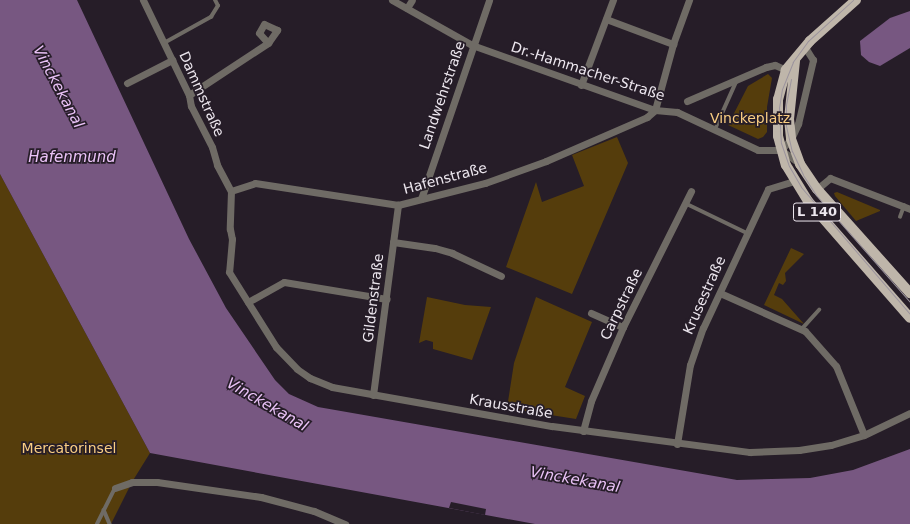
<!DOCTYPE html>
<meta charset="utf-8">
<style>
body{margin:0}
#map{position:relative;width:910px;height:524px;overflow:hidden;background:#261d28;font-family:"DejaVu Sans",sans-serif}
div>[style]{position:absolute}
.green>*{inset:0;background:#553d0c}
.water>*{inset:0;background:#775781}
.pier>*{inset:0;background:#261d28}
.service>*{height:3.5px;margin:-1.75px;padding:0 1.75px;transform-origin:1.75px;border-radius:1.75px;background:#6f6b65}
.minor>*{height:7px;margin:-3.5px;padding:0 3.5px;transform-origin:3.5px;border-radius:3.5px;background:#6f6b65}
.primary>*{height:10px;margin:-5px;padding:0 5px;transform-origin:5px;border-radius:5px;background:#bfb6aa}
.tram>*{height:1px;margin:-0.5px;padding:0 0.5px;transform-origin:0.5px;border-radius:0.5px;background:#9b939d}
span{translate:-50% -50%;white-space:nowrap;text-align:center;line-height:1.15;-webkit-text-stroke:3.5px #261d28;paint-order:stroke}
.shield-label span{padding:1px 3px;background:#261d28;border:1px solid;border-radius:3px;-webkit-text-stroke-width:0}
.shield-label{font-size:13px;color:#ede7ef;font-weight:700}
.street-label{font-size:14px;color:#ede7ef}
.park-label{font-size:14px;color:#f9cd82}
.water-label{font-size:15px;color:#eac2f7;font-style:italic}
</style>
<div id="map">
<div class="green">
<i style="clip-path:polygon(768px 74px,772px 78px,767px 107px,767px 132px,763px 137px,758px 139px,728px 125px,748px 86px)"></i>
<i style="clip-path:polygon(617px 137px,628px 163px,572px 294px,506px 267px,536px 182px,542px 202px,584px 186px,572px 155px)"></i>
<i style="clip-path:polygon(0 174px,150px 453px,132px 482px,111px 524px,0 524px)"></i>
<i style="clip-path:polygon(837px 192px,880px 210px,880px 211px,856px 221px,835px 196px,834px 193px)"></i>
<i style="clip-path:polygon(791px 248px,804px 254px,785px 273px,786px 281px,783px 285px,779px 283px,774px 295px,782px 299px,804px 324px,764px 305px)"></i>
<i style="clip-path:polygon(427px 297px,465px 305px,491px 307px,472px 360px,433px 349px,433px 342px,426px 340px,419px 343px)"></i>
<i style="clip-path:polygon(536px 297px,592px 322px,565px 387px,585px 396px,576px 419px,507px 408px,514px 363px)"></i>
</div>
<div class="water">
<i style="clip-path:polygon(0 0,77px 0,189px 239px,226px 308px,275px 380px,289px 394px,318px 407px,737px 480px,810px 478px,853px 470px,910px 449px,910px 524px,535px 524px,150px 453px,0 174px)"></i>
<i style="clip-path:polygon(910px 11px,910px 48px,880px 66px,869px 62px,861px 55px,860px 41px,890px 18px)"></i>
</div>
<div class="pier">
<i style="clip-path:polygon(451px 502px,486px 509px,485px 515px,449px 508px)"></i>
</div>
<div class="service">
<i style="left:164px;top:43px;width:54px;rotate:-29deg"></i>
<i style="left:211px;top:17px;width:13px;rotate:-58deg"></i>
<i style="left:218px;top:6px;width:7px;rotate:-117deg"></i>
<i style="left:715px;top:129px;width:51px;rotate:-65.9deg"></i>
<i style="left:685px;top:203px;width:69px;rotate:25.8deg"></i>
<i style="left:900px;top:217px;width:12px;rotate:-70deg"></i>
<i style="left:801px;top:330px;width:27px;rotate:-48deg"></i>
<i style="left:104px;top:510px;width:15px;rotate:67deg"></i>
<i style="left:97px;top:524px;width:40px;rotate:-63.4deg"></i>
</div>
<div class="minor">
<i style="left:143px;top:0;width:106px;rotate:64.2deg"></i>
<i style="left:189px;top:95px;width:11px;rotate:80deg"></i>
<i style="left:191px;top:106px;width:46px;rotate:62.9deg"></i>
<i style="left:212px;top:147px;width:19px;rotate:74deg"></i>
<i style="left:217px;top:165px;width:30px;rotate:62deg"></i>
<i style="left:231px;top:191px;width:38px;rotate:92deg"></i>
<i style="left:230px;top:229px;width:10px;rotate:79deg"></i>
<i style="left:232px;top:239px;width:33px;rotate:95deg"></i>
<i style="left:229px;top:272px;width:89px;rotate:57.9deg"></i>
<i style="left:276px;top:347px;width:30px;rotate:46deg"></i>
<i style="left:297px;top:369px;width:16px;rotate:35deg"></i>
<i style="left:310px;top:378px;width:24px;rotate:22deg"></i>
<i style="left:332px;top:387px;width:223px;rotate:10.1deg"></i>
<i style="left:552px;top:426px;width:200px;rotate:7.5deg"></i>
<i style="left:750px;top:452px;width:49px;rotate:-2.3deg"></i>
<i style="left:799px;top:450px;width:32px;rotate:-9deg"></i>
<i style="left:831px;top:445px;width:34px;rotate:-17deg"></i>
<i style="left:864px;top:435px;width:51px;rotate:-25.6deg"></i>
<i style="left:392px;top:0;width:92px;rotate:29.4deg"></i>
<i style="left:472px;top:45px;width:194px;rotate:19.6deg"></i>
<i style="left:655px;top:110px;width:22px;rotate:5deg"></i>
<i style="left:677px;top:112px;width:89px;rotate:25.1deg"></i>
<i style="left:758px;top:150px;width:23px"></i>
<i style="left:407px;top:8px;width:9px;rotate:-58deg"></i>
<i style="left:606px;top:19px;width:72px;rotate:20.5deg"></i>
<i style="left:127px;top:83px;width:51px;rotate:-27.1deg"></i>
<i style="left:581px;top:85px;width:91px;rotate:-69.4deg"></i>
<i style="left:189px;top:95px;width:95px;rotate:-33.4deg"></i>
<i style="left:268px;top:43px;width:16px;rotate:-55deg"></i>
<i style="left:277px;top:30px;width:14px;rotate:-155deg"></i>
<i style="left:264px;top:24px;width:10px;rotate:119deg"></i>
<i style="left:259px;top:33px;width:13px;rotate:48deg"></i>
<i style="left:687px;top:101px;width:86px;rotate:-23.3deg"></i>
<i style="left:766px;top:67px;width:9px;rotate:-13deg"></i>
<i style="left:775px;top:65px;width:12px;rotate:24deg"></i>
<i style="left:781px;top:150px;width:15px;rotate:-48deg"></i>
<i style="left:791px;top:139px;width:17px;rotate:-65deg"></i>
<i style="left:798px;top:124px;width:66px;rotate:-76.8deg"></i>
<i style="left:813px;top:60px;width:15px;rotate:-122deg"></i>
<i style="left:781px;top:150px;width:24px;rotate:36deg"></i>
<i style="left:817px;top:189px;width:17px;rotate:-40deg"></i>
<i style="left:830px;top:178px;width:86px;rotate:21.2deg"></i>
<i style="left:231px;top:191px;width:25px;rotate:-18deg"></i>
<i style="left:255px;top:183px;width:145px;rotate:8.7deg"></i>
<i style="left:398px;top:205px;width:90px;rotate:-14.2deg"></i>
<i style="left:485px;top:183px;width:65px;rotate:-19.8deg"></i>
<i style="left:546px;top:161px;width:110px;rotate:-23.5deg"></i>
<i style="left:647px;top:117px;width:11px;rotate:-41deg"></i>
<i style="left:655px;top:110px;width:68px;rotate:-74.7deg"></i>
<i style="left:673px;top:44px;width:47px;rotate:-70deg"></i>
<i style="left:421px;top:199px;width:210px;rotate:-71.1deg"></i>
<i style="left:393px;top:242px;width:42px;rotate:8.1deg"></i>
<i style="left:435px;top:248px;width:18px;rotate:16deg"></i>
<i style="left:452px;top:253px;width:54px;rotate:25.1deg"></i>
<i style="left:720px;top:293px;width:93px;rotate:24.1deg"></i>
<i style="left:805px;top:331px;width:47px;rotate:48.5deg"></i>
<i style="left:836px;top:366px;width:74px;rotate:67.9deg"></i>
<i style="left:248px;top:302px;width:41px;rotate:-29.1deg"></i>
<i style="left:284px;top:282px;width:104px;rotate:9.4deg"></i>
<i style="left:591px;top:313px;width:35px;rotate:24deg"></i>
<i style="left:373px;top:395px;width:192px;rotate:-82.5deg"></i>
<i style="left:583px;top:431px;width:31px;rotate:-75deg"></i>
<i style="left:591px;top:401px;width:81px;rotate:-66.6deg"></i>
<i style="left:623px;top:327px;width:152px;rotate:-63.4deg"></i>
<i style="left:677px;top:444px;width:80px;rotate:-80.7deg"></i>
<i style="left:690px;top:365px;width:39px;rotate:-71deg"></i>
<i style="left:703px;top:328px;width:153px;rotate:-64.9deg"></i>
<i style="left:768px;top:189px;width:27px;rotate:-17deg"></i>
<i style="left:115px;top:488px;width:18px;rotate:-19deg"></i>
<i style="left:132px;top:482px;width:25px"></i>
<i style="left:157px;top:482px;width:105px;rotate:8.2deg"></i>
<i style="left:261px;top:497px;width:55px;rotate:14.8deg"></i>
<i style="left:314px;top:511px;width:34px;rotate:23deg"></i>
</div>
<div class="primary">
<i style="left:856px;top:0;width:62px;rotate:138.3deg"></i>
<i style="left:810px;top:41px;width:38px;rotate:130deg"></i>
<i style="left:786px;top:70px;width:30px;rotate:105deg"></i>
<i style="left:778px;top:99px;width:37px;rotate:90deg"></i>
<i style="left:778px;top:136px;width:30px;rotate:75deg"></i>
<i style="left:786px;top:165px;width:42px;rotate:58.6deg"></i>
<i style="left:808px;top:201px;width:155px;rotate:48.9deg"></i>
<i style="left:795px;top:61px;width:58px;rotate:95.9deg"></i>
<i style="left:789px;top:119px;width:20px;rotate:84deg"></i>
<i style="left:791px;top:139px;width:27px;rotate:70deg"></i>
<i style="left:800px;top:164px;width:30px;rotate:56deg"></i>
<i style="left:817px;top:189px;width:140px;rotate:48.2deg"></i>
</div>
<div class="tram">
<i style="left:853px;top:0;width:61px;rotate:137.7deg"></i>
<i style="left:808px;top:41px;width:26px;rotate:126deg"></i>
<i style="left:793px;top:62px;width:29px;rotate:112deg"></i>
<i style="left:782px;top:89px;width:18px;rotate:99deg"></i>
<i style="left:779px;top:107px;width:36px;rotate:87deg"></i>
<i style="left:781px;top:143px;width:24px;rotate:71deg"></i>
<i style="left:789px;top:166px;width:24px;rotate:60deg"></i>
<i style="left:801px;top:187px;width:167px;rotate:49.4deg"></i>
<i style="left:791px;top:79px;width:25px;rotate:101deg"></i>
<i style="left:786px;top:104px;width:22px;rotate:90deg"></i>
<i style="left:786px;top:126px;width:26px;rotate:77deg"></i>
<i style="left:792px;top:151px;width:26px;rotate:65deg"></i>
<i style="left:803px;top:175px;width:24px;rotate:57deg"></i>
<i style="left:816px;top:195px;width:142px;rotate:48.7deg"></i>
</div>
<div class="shield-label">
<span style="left:817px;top:212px">L 140</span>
</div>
<div class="street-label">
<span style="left:588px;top:71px;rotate:18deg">Dr.-Hammacher-Straße</span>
<span style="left:202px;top:94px;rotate:66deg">Dammstraße</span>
<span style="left:442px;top:95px;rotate:-71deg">Landwehrstraße</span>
<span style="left:445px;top:178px;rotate:-15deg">Hafenstraße</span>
<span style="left:704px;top:295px;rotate:-66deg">Krusestraße</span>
<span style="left:373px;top:298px;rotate:-83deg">Gildenstraße</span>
<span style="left:621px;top:304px;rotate:-64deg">Carpstraße</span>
<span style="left:511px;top:406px;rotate:10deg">Krausstraße</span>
</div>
<div class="park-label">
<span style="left:750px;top:118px">Vinckeplatz</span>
<span style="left:69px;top:448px">Mercatorinsel</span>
</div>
<div class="water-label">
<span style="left:58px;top:87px;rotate:62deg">Vinckekanal</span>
<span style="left:72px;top:158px">Hafenmund</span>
<span style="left:267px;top:405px;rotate:30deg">Vinckekanal</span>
<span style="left:575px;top:480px;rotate:10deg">Vinckekanal</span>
</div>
</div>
